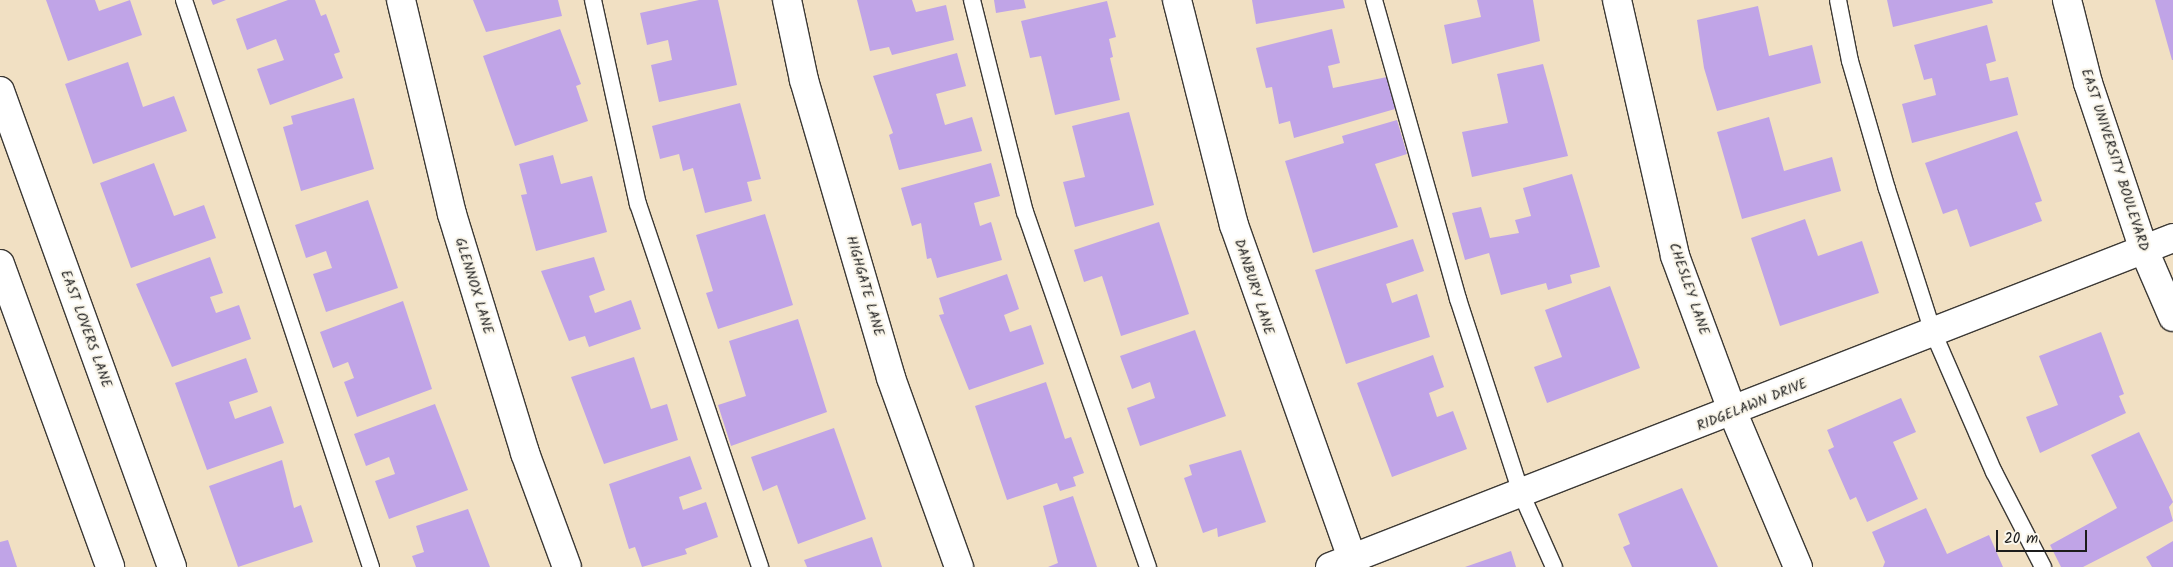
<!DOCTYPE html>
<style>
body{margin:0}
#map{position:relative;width:2173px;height:567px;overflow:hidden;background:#f1e0c3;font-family:Kalam,sans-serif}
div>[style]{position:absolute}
.building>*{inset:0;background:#c0a4e7}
.roads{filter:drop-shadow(1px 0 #3c3935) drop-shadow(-1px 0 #3c3935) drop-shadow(0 1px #3c3935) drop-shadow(0 -1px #3c3935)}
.service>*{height:16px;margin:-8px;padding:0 8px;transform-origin:8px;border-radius:8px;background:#fff}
.minor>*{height:28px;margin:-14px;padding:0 14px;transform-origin:14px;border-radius:14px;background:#fff}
.tertiary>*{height:28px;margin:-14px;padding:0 14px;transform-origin:14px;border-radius:14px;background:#fff}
.secondary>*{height:28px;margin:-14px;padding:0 14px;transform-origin:14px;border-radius:14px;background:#fff}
span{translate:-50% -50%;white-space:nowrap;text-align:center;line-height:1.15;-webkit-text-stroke:4.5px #fbf7ec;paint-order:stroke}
.street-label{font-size:14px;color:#1c1c1c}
.scale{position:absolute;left:1996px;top:530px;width:91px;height:22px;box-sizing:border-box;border:2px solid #1c1c1c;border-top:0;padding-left:6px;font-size:15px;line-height:18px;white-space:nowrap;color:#1c1c1c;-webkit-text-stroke:4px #fbf7ec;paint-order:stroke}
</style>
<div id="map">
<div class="building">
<i style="clip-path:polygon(46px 0,95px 0,99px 11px,130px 0,142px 35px,68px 61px)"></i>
<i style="clip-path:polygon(211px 0,226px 0,213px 5px)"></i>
<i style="clip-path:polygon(288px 0,315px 0,321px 16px,326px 14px,340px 52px,334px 54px,343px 78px,270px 105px,257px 69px,284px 60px,276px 39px,247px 50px,236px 19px)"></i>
<i style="clip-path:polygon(473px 0,558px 0,562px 16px,486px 32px)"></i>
<i style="clip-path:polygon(699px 0,718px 0,737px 85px,659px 102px,651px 65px,672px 60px,668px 40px,647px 45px,640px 13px)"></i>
<i style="clip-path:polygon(857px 0,912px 0,916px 12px,946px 5px,954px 40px,892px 55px,889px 47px,870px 51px)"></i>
<i style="clip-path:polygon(994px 0,1024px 0,1026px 8px,996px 13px)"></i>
<i style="clip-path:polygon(1252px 0,1343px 0,1345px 8px,1256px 24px)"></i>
<i style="clip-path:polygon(1477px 0,1533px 0,1540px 41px,1452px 64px,1444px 25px,1481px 17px)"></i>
<i style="clip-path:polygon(1887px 0,1992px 0,1993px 3px,1893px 27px)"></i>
<i style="clip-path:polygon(2155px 0,2173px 0,2173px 60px,2172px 60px)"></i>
<i style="clip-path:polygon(1107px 1px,1116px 37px,1109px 39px,1113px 57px,1110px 58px,1120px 100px,1055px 115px,1041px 56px,1030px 58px,1021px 21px)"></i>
<i style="clip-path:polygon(1758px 6px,1769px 56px,1812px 45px,1821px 83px,1717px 111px,1704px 68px,1697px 20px)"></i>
<i style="clip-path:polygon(1987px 25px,1996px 61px,1986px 64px,1990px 81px,2008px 77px,2018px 115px,1912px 143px,1902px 104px,1936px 95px,1932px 78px,1924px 80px,1914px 45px)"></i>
<i style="clip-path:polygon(560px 29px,581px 84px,576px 86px,588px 121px,515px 146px,483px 56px)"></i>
<i style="clip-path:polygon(1332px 29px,1340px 63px,1328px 66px,1333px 88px,1387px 77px,1395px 109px,1294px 138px,1290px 121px,1279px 124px,1272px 87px,1266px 88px,1256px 48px)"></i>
<i style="clip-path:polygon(957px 53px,966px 86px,936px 94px,945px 125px,972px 117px,982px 151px,899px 170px,889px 135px,893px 133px,873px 76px)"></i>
<i style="clip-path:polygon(128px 62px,143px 107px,174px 96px,187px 131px,93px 164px,65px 84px)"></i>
<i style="clip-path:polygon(1543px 64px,1568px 156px,1472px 177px,1462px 132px,1508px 123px,1497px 74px)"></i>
<i style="clip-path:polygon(354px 98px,374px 169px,301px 191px,283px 127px,293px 124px,291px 116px)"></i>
<i style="clip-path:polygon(740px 103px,761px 179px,747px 182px,752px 201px,705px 213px,693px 168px,683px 171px,679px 154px,660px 159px,652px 126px)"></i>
<i style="clip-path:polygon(1129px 112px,1154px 205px,1075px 227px,1063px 182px,1085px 177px,1072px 126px)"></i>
<i style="clip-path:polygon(1769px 117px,1784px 171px,1832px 157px,1841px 191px,1742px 219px,1717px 132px)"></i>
<i style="clip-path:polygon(1397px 120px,1407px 154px,1375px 164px,1398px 227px,1313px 253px,1285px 161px,1344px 143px,1342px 136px)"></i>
<i style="clip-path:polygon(2017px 131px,2042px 201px,2035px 203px,2042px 221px,1970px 247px,1957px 209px,1943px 214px,1925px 163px)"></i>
<i style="clip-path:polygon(553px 155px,561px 184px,592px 176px,607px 232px,536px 251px,521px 195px,527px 194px,519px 164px)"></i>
<i style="clip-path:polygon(154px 163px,174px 216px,204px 205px,216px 238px,131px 268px,100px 183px)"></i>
<i style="clip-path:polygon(991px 163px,1000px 196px,974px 203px,980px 226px,991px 222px,1002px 260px,937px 278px,931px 258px,927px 259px,921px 223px,912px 226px,901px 188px)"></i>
<i style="clip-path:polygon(1572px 174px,1600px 267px,1570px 275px,1572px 283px,1548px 290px,1546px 283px,1501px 295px,1489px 253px,1465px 260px,1452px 213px,1481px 207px,1490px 238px,1519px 233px,1515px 220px,1531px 216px,1523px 188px)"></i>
<i style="clip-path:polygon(368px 200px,398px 288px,326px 312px,313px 274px,332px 268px,326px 251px,306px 258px,295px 225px)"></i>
<i style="clip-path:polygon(765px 214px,793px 305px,718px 329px,706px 293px,713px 291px,696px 235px)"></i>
<i style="clip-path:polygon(1805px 219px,1818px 256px,1862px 241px,1879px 293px,1780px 326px,1751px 238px)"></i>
<i style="clip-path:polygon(1159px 222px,1189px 314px,1121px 336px,1102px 276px,1084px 282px,1074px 250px)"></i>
<i style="clip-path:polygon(1413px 239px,1424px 271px,1386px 284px,1392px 303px,1417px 294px,1430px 337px,1346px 364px,1315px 270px)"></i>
<i style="clip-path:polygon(210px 257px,223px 293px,210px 297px,216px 313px,239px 305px,251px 339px,172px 367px,136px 284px)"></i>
<i style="clip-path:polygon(594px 257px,605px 290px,589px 296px,595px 313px,631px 300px,641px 329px,589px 347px,585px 336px,569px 341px,541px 271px)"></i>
<i style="clip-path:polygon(1007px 274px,1019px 309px,1004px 315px,1010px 332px,1031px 325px,1044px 364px,969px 390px,939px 315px,944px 314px,939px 298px)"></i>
<i style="clip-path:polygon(1610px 286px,1640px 368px,1547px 403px,1534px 367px,1562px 357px,1545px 310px)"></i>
<i style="clip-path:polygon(403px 301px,432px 389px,357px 417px,344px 382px,354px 378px,348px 362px,333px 368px,320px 332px)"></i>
<i style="clip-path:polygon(798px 319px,827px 412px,731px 446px,718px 405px,746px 396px,729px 341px)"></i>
<i style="clip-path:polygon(1195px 330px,1226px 416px,1140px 446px,1127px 408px,1155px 398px,1150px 382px,1132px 389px,1120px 356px)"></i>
<i style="clip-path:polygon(2101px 332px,2124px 394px,2119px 396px,2126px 413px,2040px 453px,2026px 417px,2058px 405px,2039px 356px)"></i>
<i style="clip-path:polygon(1433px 355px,1444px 387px,1429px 393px,1437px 417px,1453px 411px,1467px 449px,1392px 477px,1357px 383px)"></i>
<i style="clip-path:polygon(634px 357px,651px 409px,667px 404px,678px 440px,604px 464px,571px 377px)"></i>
<i style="clip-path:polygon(246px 358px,258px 392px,229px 402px,235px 419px,271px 406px,284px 443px,207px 470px,175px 383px)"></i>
<i style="clip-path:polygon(1046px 382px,1065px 439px,1071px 437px,1084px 473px,1073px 477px,1076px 486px,1060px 491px,1057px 483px,1007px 500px,975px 406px)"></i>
<i style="clip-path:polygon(1901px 398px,1916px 432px,1893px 442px,1918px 499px,1867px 522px,1856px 497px,1850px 500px,1828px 450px,1834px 447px,1827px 430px)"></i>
<i style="clip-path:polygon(435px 404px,468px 490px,389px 519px,375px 481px,395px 474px,389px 457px,366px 466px,354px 434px)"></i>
<i style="clip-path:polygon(834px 428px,866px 519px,798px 544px,777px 485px,763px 491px,751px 457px)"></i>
<i style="clip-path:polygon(2139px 432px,2173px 502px,2169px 507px,2173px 521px,2083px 567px,2061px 567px,2050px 545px,2117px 508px,2091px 455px)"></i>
<i style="clip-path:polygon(1241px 450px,1266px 522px,1218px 537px,1217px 528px,1203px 533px,1184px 478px,1192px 475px,1189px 465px)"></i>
<i style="clip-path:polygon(690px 456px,702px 489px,679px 497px,683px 510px,706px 502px,718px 537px,685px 549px,687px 554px,642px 567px,635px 547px,629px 549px,609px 484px)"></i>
<i style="clip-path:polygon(282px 460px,294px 508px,301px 505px,313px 542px,238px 567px,209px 486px)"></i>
<i style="clip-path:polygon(1682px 488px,1718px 567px,1632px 567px,1623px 547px,1630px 544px,1618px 514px)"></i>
<i style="clip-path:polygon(1073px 496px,1097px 567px,1048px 567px,1058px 563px,1043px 506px)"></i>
<i style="clip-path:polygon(1926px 508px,1947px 554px,1989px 535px,2003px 567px,1883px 567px,1885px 562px,1872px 532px)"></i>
<i style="clip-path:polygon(468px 509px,490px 567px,416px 567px,412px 556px,424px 552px,416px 526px)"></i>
<i style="clip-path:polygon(872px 537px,882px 567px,807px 567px,804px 560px)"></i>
<i style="clip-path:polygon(8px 540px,17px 567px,0 567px,0 542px)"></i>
<i style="clip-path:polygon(2173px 541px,2173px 567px,2152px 567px,2146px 557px)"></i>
<i style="clip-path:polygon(1511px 551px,1516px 567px,1465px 567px)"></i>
</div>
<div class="roads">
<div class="service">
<i style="left:184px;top:0;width:597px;rotate:71.75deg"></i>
<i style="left:593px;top:0;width:209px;rotate:77.6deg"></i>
<i style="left:638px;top:204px;width:383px;rotate:71.4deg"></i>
<i style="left:972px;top:0;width:219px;rotate:76deg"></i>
<i style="left:1025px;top:212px;width:376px;rotate:70.9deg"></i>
<i style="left:1374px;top:0;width:311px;rotate:74.3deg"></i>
<i style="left:1458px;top:299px;width:204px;rotate:72deg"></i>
<i style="left:1521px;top:493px;width:81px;rotate:66deg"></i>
<i style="left:1838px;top:0;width:62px;rotate:78.9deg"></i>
<i style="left:1850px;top:61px;width:133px;rotate:73.9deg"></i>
<i style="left:1887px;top:189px;width:150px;rotate:72.2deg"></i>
<i style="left:1933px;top:332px;width:153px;rotate:66.5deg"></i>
<i style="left:1994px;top:472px;width:107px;rotate:62.7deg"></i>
</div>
<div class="minor">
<i style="left:401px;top:0;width:220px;rotate:76.6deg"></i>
<i style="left:452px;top:214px;width:250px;rotate:73deg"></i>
<i style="left:525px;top:453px;width:121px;rotate:69.8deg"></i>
<i style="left:787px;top:0;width:82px;rotate:78deg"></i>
<i style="left:804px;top:80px;width:310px;rotate:73.7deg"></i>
<i style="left:891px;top:378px;width:201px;rotate:70.2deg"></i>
<i style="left:1177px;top:0;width:232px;rotate:75.8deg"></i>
<i style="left:1234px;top:225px;width:363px;rotate:70.5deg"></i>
<i style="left:1617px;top:0;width:262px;rotate:77.2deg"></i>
<i style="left:1675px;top:256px;width:167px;rotate:69.7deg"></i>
<i style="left:1733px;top:413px;width:167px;rotate:67.1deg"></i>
<i style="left:1330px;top:567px;width:905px;rotate:-21.32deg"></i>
</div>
<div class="tertiary">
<i style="left:2067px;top:0;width:86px;rotate:75.8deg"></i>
<i style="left:2088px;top:83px;width:176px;rotate:71.5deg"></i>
<i style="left:2144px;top:250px;width:73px;rotate:66.6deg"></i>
</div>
<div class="secondary">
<i style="left:0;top:91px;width:506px;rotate:70.13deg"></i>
<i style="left:0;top:264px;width:322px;rotate:70deg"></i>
</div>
</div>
<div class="street-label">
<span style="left:2115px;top:160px;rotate:72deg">EAST UNIVERSITY BOULEVARD</span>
<span style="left:474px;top:286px;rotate:73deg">GLENNOX LANE</span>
<span style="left:865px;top:286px;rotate:74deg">HIGHGATE LANE</span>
<span style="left:1254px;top:287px;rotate:72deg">DANBURY LANE</span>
<span style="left:1689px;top:289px;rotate:71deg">CHESLEY LANE</span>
<span style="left:86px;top:329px;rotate:70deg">EAST LOVERS LANE</span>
<span style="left:1752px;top:405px;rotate:-22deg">RIDGELAWN DRIVE</span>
</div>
<div class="scale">20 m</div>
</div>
